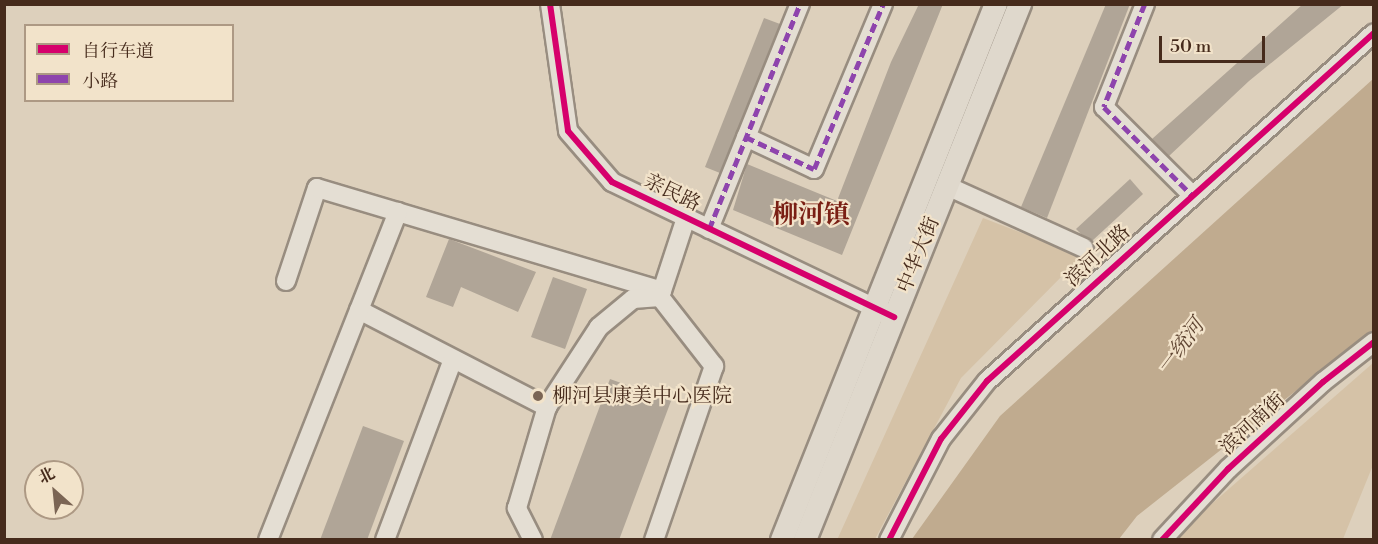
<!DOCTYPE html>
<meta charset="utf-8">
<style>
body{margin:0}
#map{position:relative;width:1378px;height:544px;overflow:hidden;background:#ddd0bc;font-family:"Libre Bodoni","Noto Serif SC",serif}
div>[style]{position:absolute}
.green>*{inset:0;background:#d5c2a7}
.water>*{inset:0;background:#c0ab8f}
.building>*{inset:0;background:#b0a597}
.roads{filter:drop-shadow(2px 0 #988d80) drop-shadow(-2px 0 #988d80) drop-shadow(0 2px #988d80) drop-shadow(0 -2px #988d80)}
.minor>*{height:18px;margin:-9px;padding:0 9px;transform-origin:9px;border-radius:9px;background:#e4ded3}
.major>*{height:22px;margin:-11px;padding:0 11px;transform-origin:11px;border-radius:11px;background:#dfd8cc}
.quiet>*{height:4.5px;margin-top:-2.25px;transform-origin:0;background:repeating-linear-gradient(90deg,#8e44ad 0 9px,transparent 0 13.5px)}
.cycleway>*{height:6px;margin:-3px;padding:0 3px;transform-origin:3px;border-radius:3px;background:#d6006c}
.dots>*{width:16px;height:16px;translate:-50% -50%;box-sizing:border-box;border:3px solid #f2e3ca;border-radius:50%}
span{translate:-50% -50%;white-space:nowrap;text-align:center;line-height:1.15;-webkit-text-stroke:4.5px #f2e3ca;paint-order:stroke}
.street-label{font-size:20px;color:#462b1c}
.poi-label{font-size:20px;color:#462b1c}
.left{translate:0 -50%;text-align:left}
.water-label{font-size:21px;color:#614734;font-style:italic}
.district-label{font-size:26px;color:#7a1f14;font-weight:700}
.frame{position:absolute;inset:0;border:6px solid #462b1c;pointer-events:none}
.legend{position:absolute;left:24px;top:24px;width:210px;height:78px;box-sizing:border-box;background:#f2e3ca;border:2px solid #ad9984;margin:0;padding:8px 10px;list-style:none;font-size:18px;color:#462b1c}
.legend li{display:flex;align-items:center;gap:12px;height:30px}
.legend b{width:30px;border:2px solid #ad9984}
.north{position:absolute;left:24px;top:460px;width:60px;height:60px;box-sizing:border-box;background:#f2e3ca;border:2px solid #ad9984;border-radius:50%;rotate:333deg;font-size:16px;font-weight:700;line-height:24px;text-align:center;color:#462b1c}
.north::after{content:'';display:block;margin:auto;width:21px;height:27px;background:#7b6554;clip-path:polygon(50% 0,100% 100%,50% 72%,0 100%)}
.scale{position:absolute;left:1159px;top:36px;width:106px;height:27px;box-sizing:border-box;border:3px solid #462b1c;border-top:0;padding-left:8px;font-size:18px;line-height:21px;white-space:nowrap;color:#462b1c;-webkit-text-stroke:4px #f2e3ca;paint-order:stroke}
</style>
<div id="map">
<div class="green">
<i style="clip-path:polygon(983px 218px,1082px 256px,961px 378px,875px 539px,837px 540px)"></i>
<i style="clip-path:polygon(1373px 363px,1373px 465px,1343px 539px,1177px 539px,1191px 522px)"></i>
</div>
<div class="water">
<i style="clip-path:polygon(1373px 79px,1373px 330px,1137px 516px,1119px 539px,912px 539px,1000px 416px)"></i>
</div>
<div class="building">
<i style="clip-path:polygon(919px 4px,943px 4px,842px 255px,733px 210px,747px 164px,837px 201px,891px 62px)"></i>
<i style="clip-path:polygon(1106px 4px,1130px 4px,1047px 218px,1021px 207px)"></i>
<i style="clip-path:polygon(1303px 4px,1344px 4px,1249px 81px,1169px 156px,1152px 139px)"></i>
<i style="clip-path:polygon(764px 18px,780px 24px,720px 173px,705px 167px)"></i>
<i style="clip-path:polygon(1130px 179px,1143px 194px,1092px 241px,1081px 234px,1076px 229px)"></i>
<i style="clip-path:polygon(449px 239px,536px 272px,518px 312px,461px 287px,453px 307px,426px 297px)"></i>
<i style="clip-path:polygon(553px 277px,587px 289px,565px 349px,531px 337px)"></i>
<i style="clip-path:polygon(610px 379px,671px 401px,619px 540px,550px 540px)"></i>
<i style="clip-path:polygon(363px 426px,404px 441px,367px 540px,320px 540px)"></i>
</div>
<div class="roads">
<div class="minor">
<i style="left:550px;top:4px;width:128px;rotate:81.9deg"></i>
<i style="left:568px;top:131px;width:67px;rotate:49.2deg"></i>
<i style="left:612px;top:182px;width:303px;rotate:25.6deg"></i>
<i style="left:1145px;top:4px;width:111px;rotate:111.7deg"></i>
<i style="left:1104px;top:107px;width:123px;rotate:45deg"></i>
<i style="left:746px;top:137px;width:75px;rotate:25.2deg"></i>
<i style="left:814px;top:169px;width:179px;rotate:-67.3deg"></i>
<i style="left:947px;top:186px;width:150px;rotate:24.3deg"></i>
<i style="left:709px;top:229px;width:243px;rotate:-68deg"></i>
<i style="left:286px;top:281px;width:98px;rotate:-71.6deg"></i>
<i style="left:317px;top:188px;width:360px;rotate:16.6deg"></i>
<i style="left:660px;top:297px;width:83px;rotate:-71.8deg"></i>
<i style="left:359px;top:310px;width:212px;rotate:27.3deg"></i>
<i style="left:547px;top:407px;width:95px;rotate:-57deg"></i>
<i style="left:599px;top:327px;width:44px;rotate:-39.5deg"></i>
<i style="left:633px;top:299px;width:27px;rotate:-4deg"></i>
<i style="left:660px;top:297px;width:88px;rotate:52deg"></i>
<i style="left:714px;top:366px;width:184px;rotate:109deg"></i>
<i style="left:268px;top:540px;width:353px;rotate:-68.4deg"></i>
<i style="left:385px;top:540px;width:193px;rotate:-69.4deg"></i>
<i style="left:533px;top:540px;width:36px;rotate:-117deg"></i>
<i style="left:517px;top:508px;width:105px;rotate:-73.5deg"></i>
<i style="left:889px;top:540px;width:114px;rotate:-62.8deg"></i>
<i style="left:941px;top:439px;width:74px;rotate:-51.6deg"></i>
<i style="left:987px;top:381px;width:520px;rotate:-41.96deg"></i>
<i style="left:1162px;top:540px;width:97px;rotate:-47.1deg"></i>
<i style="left:1228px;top:469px;width:129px;rotate:-42.5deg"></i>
<i style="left:1323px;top:382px;width:65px;rotate:-38.1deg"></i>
</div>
<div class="major">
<i style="left:782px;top:540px;width:577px;rotate:-68.24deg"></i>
<i style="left:805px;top:540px;width:578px;rotate:-68.14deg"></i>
</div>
</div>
<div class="quiet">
<i style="left:1145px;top:4px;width:111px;rotate:111.7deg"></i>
<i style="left:1104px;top:107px;width:123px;rotate:45deg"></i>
<i style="left:746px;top:137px;width:75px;rotate:25.2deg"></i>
<i style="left:814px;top:169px;width:179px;rotate:-67.3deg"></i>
<i style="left:709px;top:229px;width:243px;rotate:-68deg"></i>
</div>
<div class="cycleway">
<i style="left:550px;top:4px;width:128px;rotate:81.9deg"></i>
<i style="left:568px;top:131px;width:67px;rotate:49.2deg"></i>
<i style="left:612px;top:182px;width:313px;rotate:25.6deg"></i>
<i style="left:889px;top:540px;width:114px;rotate:-62.8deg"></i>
<i style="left:941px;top:439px;width:74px;rotate:-51.6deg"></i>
<i style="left:987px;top:381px;width:520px;rotate:-41.96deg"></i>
<i style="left:1162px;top:540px;width:97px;rotate:-47.1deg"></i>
<i style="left:1228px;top:469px;width:129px;rotate:-42.5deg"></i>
<i style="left:1323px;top:382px;width:65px;rotate:-38.1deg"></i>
</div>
<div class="dots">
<i style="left:538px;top:396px;background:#7b6554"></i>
</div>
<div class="street-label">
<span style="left:672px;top:193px;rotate:26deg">亲民路</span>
<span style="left:919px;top:255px;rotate:-68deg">中华大街</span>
<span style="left:1098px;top:256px;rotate:-43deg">滨河北路</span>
<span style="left:1253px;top:424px;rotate:-43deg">滨河南街</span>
</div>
<div class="poi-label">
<span class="left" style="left:552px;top:396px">柳河县康美中心医院</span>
</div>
<div class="water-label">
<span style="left:1181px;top:347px;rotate:-53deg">一统河</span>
</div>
<div class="district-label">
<span style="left:811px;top:216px">柳河镇</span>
</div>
<div class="frame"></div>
<ul class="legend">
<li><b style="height:8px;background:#d6006c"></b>自行车道</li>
<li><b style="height:8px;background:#8e44ad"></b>小路</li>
</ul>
<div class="north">北</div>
<div class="scale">50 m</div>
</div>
